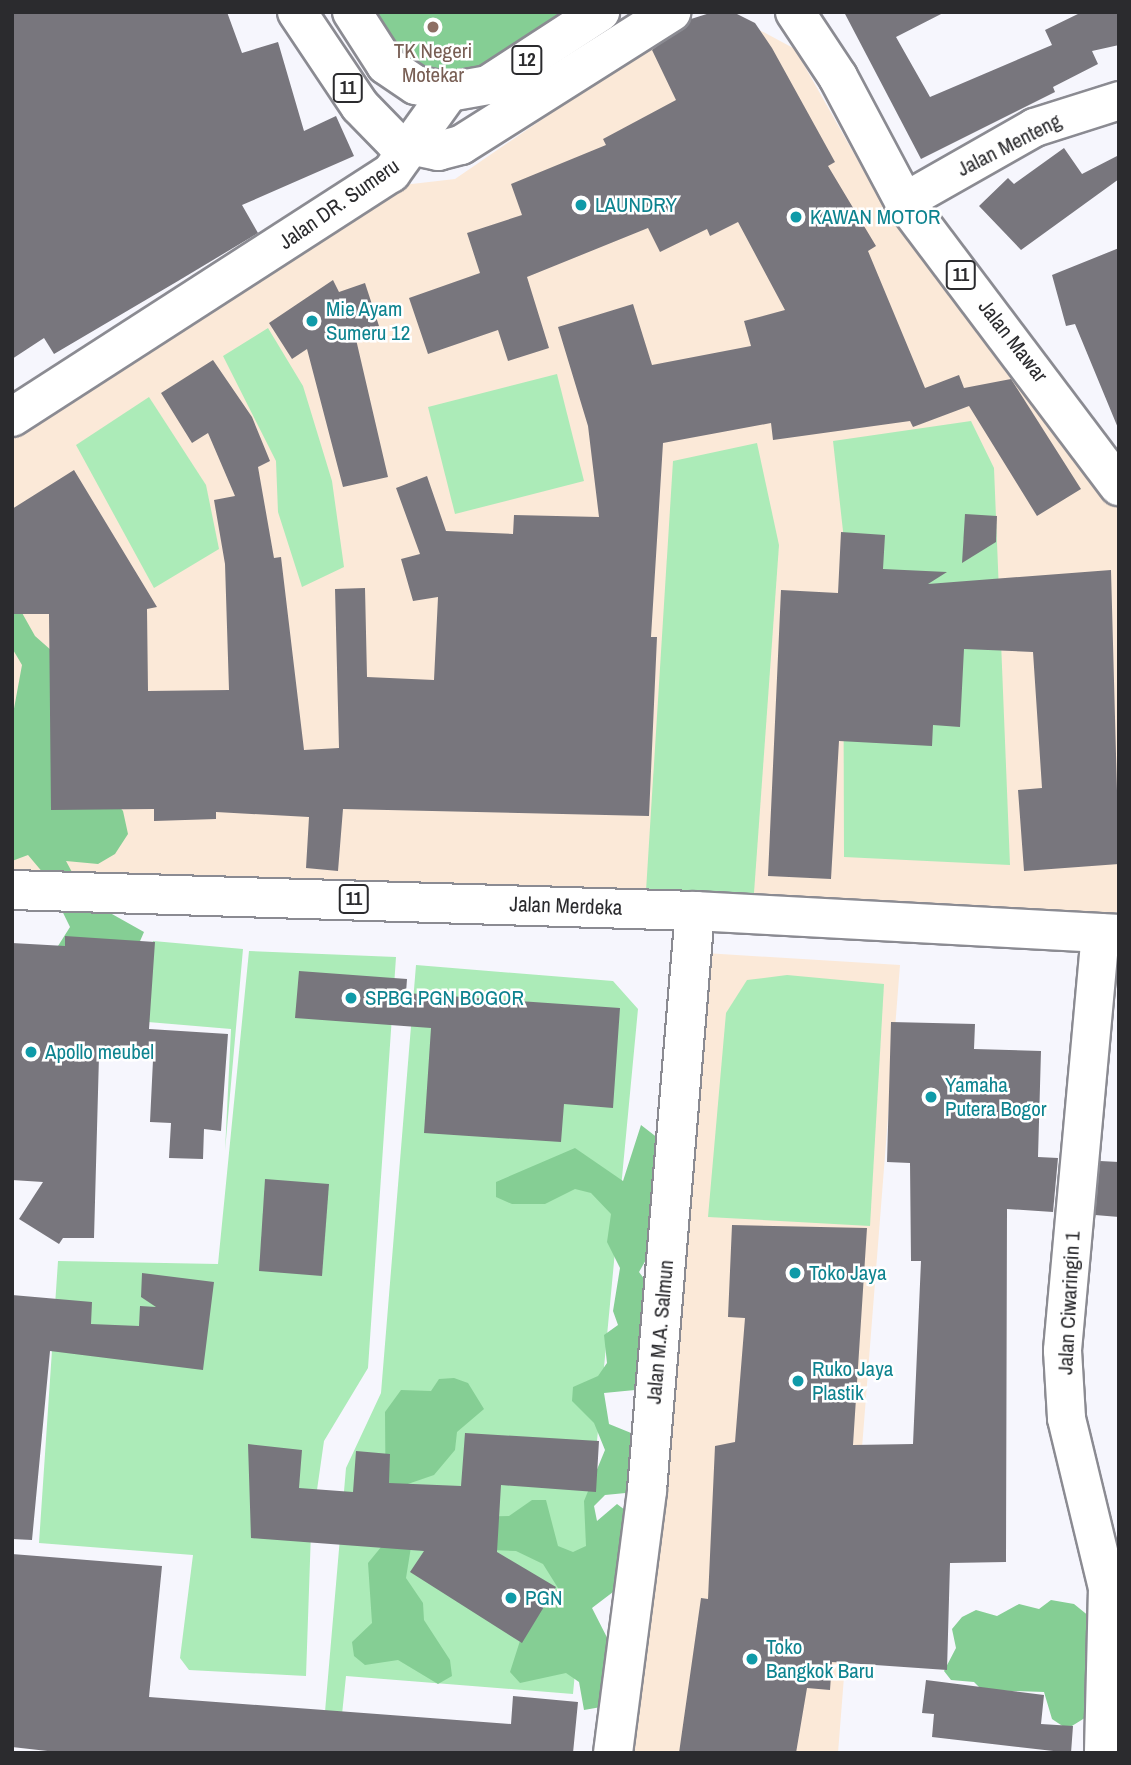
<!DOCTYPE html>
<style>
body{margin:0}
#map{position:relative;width:1131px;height:1765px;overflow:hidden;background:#f6f6fd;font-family:"Archivo Narrow",sans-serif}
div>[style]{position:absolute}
.commercial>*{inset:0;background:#fbe9d8}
.green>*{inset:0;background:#acebb8}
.forest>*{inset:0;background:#85ce94}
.building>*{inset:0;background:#78767d}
.roads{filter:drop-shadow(2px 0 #8b8b92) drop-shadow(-2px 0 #8b8b92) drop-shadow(0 2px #8b8b92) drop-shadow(0 -2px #8b8b92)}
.street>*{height:37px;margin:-18.5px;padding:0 18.5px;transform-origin:18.5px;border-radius:18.5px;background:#fff}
.secondary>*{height:38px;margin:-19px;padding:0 19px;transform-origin:19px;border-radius:19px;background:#fff}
.primary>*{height:38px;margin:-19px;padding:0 19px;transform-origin:19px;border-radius:19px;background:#fff}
.dots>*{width:19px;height:19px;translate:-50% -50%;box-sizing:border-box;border:4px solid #fff;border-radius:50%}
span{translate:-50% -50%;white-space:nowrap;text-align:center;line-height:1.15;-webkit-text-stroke:5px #fff;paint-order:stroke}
.shield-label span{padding:2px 5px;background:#fff;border:2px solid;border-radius:5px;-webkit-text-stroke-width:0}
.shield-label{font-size:19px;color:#2b2b2e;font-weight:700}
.education-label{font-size:21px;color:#785e54}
.street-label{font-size:21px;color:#2b2b2e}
.culture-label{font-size:21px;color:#0d838f}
.left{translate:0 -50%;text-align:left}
.frame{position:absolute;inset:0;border:14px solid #2b2b2e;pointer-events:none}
</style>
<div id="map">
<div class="commercial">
<i style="clip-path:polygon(718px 19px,752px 26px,795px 49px,887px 212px,1055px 403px,1119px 507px,1119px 911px,1076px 928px,12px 870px,12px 439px,403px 185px,455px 179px,633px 57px)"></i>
<i style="clip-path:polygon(705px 953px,900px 965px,838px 1753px,631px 1753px,664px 1511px)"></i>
</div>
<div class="green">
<i style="clip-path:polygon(268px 328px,303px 386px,332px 481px,344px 567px,302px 587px,278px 512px,276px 461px,223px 356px)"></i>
<i style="clip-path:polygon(557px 374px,584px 481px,455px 514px,428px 407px)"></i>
<i style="clip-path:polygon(149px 397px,206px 485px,219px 549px,154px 588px,76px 445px)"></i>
<i style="clip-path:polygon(971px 421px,994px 468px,1010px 865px,844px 857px,843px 531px,833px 441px)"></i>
<i style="clip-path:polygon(757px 443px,779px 545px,754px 893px,646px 891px,673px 461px)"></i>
<i style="clip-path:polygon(153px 941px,243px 949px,225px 1151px,231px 1029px,148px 1022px)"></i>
<i style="clip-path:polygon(249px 951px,396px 957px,368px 1368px,324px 1441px,311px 1532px,306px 1676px,189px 1670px,180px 1658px,193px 1555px,39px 1543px,58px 1261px,218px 1264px)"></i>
<i style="clip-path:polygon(416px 965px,613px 981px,638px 1009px,573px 1694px,346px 1676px,338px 1753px,323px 1735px,346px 1468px,381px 1393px)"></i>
<i style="clip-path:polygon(787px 975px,884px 984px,870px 1226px,708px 1217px,726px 1013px,747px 980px)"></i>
</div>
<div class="forest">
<i style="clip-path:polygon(367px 12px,572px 12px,472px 79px,415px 69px)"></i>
<i style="clip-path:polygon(12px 595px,35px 636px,52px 651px,53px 731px,123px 811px,128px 834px,115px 854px,98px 864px,66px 861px,87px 900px,144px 932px,127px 971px,58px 946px,70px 927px,44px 874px,28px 855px,12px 861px,13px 714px,22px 665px,12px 648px)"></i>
<i style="clip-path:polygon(641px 1125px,663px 1142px,647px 1258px,639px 1272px,648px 1284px,649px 1381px,635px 1390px,604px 1393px,609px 1424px,636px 1435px,636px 1492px,605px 1495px,594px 1506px,597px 1521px,617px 1504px,629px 1513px,630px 1579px,592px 1608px,620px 1663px,601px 1707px,584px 1710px,579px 1682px,566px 1673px,520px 1683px,510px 1672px,527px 1619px,558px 1588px,543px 1564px,516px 1551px,411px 1547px,406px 1578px,423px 1603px,424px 1620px,450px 1660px,452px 1676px,438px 1684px,398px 1660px,365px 1665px,354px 1656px,352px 1642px,372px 1623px,368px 1563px,386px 1541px,385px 1412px,401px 1390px,431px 1391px,439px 1379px,454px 1378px,468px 1383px,484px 1409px,457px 1432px,455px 1450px,434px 1475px,402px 1486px,467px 1517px,509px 1516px,532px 1500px,546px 1500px,558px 1546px,573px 1552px,586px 1546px,584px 1501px,605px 1450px,594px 1423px,572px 1401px,573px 1387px,598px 1376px,607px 1363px,604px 1335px,618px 1325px,613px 1311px,620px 1268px,607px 1242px,611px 1214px,591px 1193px,575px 1189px,545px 1204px,512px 1204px,496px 1197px,496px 1182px,575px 1148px,623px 1181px)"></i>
<i style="clip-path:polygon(1051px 1600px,1074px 1604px,1090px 1617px,1088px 1716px,1067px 1729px,1052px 1719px,1044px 1692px,982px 1690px,974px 1682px,951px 1680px,944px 1671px,956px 1648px,952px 1629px,962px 1617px,976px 1610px,997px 1616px,1019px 1604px,1039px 1609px)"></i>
</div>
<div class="building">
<i style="clip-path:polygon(12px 12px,227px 12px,242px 53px,278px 42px,304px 131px,336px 116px,354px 156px,242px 205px,258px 233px,178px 281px,54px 354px,44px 338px,12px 359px)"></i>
<i style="clip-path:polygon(713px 12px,733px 12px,755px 23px,772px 48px,835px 162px,828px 166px,876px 246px,868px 251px,925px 388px,959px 375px,964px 388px,1011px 379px,1081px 489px,1037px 516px,969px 406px,913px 427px,910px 421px,773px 440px,771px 423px,663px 443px,651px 637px,657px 637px,649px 816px,343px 809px,338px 871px,306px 868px,309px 817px,216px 812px,216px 819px,154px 821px,154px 809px,51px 810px,49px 614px,12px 614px,12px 509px,74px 470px,157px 607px,147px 609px,148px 691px,229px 690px,225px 564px,214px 500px,235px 496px,208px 433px,192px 443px,161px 393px,213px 360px,252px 417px,270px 461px,258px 467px,274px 558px,281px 557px,304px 750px,339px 748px,335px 589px,365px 588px,367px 677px,434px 680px,438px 597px,413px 601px,401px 559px,420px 554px,396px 488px,427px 476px,446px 531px,513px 534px,514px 515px,599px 517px,588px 426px,558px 327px,633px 304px,652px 365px,751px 346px,744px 321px,785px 310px,738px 222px,710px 236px,707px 229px,660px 252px,648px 228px,527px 277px,549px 348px,508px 361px,498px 330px,428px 354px,409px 298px,480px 273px,467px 233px,522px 215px,511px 184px,606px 145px,603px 139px,676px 100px,652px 50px,691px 19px)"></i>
<i style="clip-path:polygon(844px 12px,945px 12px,896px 37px,930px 97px,1052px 45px,1045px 30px,1082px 12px,1119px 12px,1119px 45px,1092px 51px,1098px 64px,1053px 87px,1055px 92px,921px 159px)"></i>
<i style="clip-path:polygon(1064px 148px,1082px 174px,1119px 155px,1119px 179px,1021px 250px,979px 206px,1008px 178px,1014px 184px)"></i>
<i style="clip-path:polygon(1119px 248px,1119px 428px,1118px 428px,1075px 324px,1066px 326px,1052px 275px)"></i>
<i style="clip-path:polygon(333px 280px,339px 292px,365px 283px,379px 326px,355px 335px,388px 477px,343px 487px,307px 349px,292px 359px,269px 323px)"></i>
<i style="clip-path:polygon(965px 514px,997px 516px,996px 542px,962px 563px)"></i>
<i style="clip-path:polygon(841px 532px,885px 535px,883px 569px,947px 572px,928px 584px,1111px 570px,1119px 864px,1024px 871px,1018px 790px,1042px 788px,1033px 652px,964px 649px,960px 727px,933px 725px,932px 746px,839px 741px,831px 879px,768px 876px,781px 590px,838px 593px)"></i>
<i style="clip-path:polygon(65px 936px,155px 942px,149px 1029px,228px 1034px,221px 1131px,204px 1129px,203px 1159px,169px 1158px,171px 1123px,150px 1122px,153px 1060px,99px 1056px,94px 1238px,63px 1238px,59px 1244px,19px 1219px,43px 1182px,12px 1180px,12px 943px,65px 946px)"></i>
<i style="clip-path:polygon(299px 971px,407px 979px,406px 993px,620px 1008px,613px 1108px,564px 1104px,561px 1142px,424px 1133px,431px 1028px,295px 1018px)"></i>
<i style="clip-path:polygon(891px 1022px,975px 1024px,974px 1049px,1041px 1051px,1038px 1157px,1058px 1158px,1053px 1212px,1007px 1209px,1006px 1562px,950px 1563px,947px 1670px,832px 1662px,830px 1690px,807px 1688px,796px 1753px,679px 1753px,701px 1598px,708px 1599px,715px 1446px,735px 1442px,745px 1318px,728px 1317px,732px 1225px,867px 1228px,853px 1445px,913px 1444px,921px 1261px,911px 1261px,910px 1163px,887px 1162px)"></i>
<i style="clip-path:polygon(1100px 1161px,1119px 1162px,1119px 1217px,1095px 1215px)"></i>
<i style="clip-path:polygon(265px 1179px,329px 1184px,322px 1276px,259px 1271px)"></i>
<i style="clip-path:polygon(142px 1273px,214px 1282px,203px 1370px,50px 1351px,32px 1540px,12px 1539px,12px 1295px,92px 1302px,91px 1324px,139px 1326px,140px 1306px,156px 1307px,141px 1297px)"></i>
<i style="clip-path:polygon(465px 1433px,599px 1441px,596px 1492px,501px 1485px,497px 1552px,556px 1587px,522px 1643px,410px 1572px,424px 1551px,251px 1538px,248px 1444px,302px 1450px,299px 1488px,353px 1492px,356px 1451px,390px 1454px,389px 1483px,461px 1486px)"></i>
<i style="clip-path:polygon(12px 1554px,162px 1566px,149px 1697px,511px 1724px,513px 1696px,578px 1702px,573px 1753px,65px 1753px,12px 1747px)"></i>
<i style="clip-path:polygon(926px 1680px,1044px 1695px,1041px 1724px,1073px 1726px,1071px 1753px,932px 1737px,934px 1714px,922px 1713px)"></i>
</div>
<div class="roads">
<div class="street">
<i style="left:904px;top:201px;width:150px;rotate:-29.6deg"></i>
<i style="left:1034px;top:127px;width:89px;rotate:-17.6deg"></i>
<i style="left:1100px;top:932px;width:420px;rotate:95.2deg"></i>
<i style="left:1062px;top:1350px;width:68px;rotate:86.6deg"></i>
<i style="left:1066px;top:1418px;width:174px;rotate:76.4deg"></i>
<i style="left:1107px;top:1587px;width:166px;rotate:91.4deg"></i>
</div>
<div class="secondary">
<i style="left:12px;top:417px;width:451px;rotate:-32.8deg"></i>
<i style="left:391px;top:173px;width:100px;rotate:-54.4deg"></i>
<i style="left:613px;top:1753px;width:265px;rotate:-82.6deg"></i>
<i style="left:647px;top:1490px;width:581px;rotate:-85.26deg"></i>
</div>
<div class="primary">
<i style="left:297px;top:12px;width:113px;rotate:56.2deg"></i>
<i style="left:360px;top:106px;width:50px;rotate:45.8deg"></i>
<i style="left:395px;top:142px;width:44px;rotate:11.8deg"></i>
<i style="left:438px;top:151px;width:24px;rotate:-15deg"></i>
<i style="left:461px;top:145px;width:249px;rotate:-32.3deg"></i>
<i style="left:352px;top:12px;width:63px;rotate:57.3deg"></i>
<i style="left:386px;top:65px;width:36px;rotate:34deg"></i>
<i style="left:416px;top:85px;width:34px;rotate:12deg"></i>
<i style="left:449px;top:92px;width:40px;rotate:-10deg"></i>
<i style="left:488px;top:85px;width:134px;rotate:-33.1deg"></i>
<i style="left:795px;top:12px;width:78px;rotate:56.5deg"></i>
<i style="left:838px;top:77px;width:140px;rotate:62deg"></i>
<i style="left:904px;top:201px;width:357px;rotate:53deg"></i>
<i style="left:12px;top:890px;width:683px;rotate:1.76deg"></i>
<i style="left:695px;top:911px;width:425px;rotate:3.1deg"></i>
</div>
</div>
<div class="dots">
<i style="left:433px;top:27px;background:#8d6e63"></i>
<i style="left:581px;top:205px;background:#0f9aa8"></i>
<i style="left:796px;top:217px;background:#0f9aa8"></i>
<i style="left:312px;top:321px;background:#0f9aa8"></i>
<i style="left:351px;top:998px;background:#0f9aa8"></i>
<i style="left:31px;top:1052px;background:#0f9aa8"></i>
<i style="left:931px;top:1097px;background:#0f9aa8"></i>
<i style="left:795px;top:1273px;background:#0f9aa8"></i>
<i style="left:798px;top:1381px;background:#0f9aa8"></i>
<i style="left:511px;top:1598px;background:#0f9aa8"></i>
<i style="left:752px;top:1659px;background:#0f9aa8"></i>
</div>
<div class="shield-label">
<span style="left:527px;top:60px">12</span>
<span style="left:348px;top:88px">11</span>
<span style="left:961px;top:275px">11</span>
<span style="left:354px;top:899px">11</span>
</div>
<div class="education-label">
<span style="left:433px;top:63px">TK Negeri<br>Motekar</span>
</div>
<div class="street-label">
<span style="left:1009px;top:145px;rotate:-27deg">Jalan Menteng</span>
<span style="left:339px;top:204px;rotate:-35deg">Jalan DR. Sumeru</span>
<span style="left:1013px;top:341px;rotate:52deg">Jalan Mawar</span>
<span style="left:566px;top:906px;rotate:2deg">Jalan Merdeka</span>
<span style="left:1069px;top:1303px;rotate:-87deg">Jalan Ciwaringin 1</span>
<span style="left:660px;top:1332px;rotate:-85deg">Jalan M.A. Salmun</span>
</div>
<div class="culture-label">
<span class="left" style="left:595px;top:205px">LAUNDRY</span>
<span class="left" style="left:810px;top:217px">KAWAN MOTOR</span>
<span class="left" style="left:326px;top:321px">Mie Ayam<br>Sumeru 12</span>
<span class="left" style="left:365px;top:998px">SPBG PGN BOGOR</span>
<span class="left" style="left:45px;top:1052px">Apollo meubel</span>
<span class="left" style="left:945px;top:1097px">Yamaha<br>Putera Bogor</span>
<span class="left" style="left:809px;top:1273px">Toko Jaya</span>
<span class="left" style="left:812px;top:1381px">Ruko Jaya<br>Plastik</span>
<span class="left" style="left:525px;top:1598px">PGN</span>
<span class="left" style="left:766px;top:1659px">Toko<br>Bangkok Baru</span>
</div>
<div class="frame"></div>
</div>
